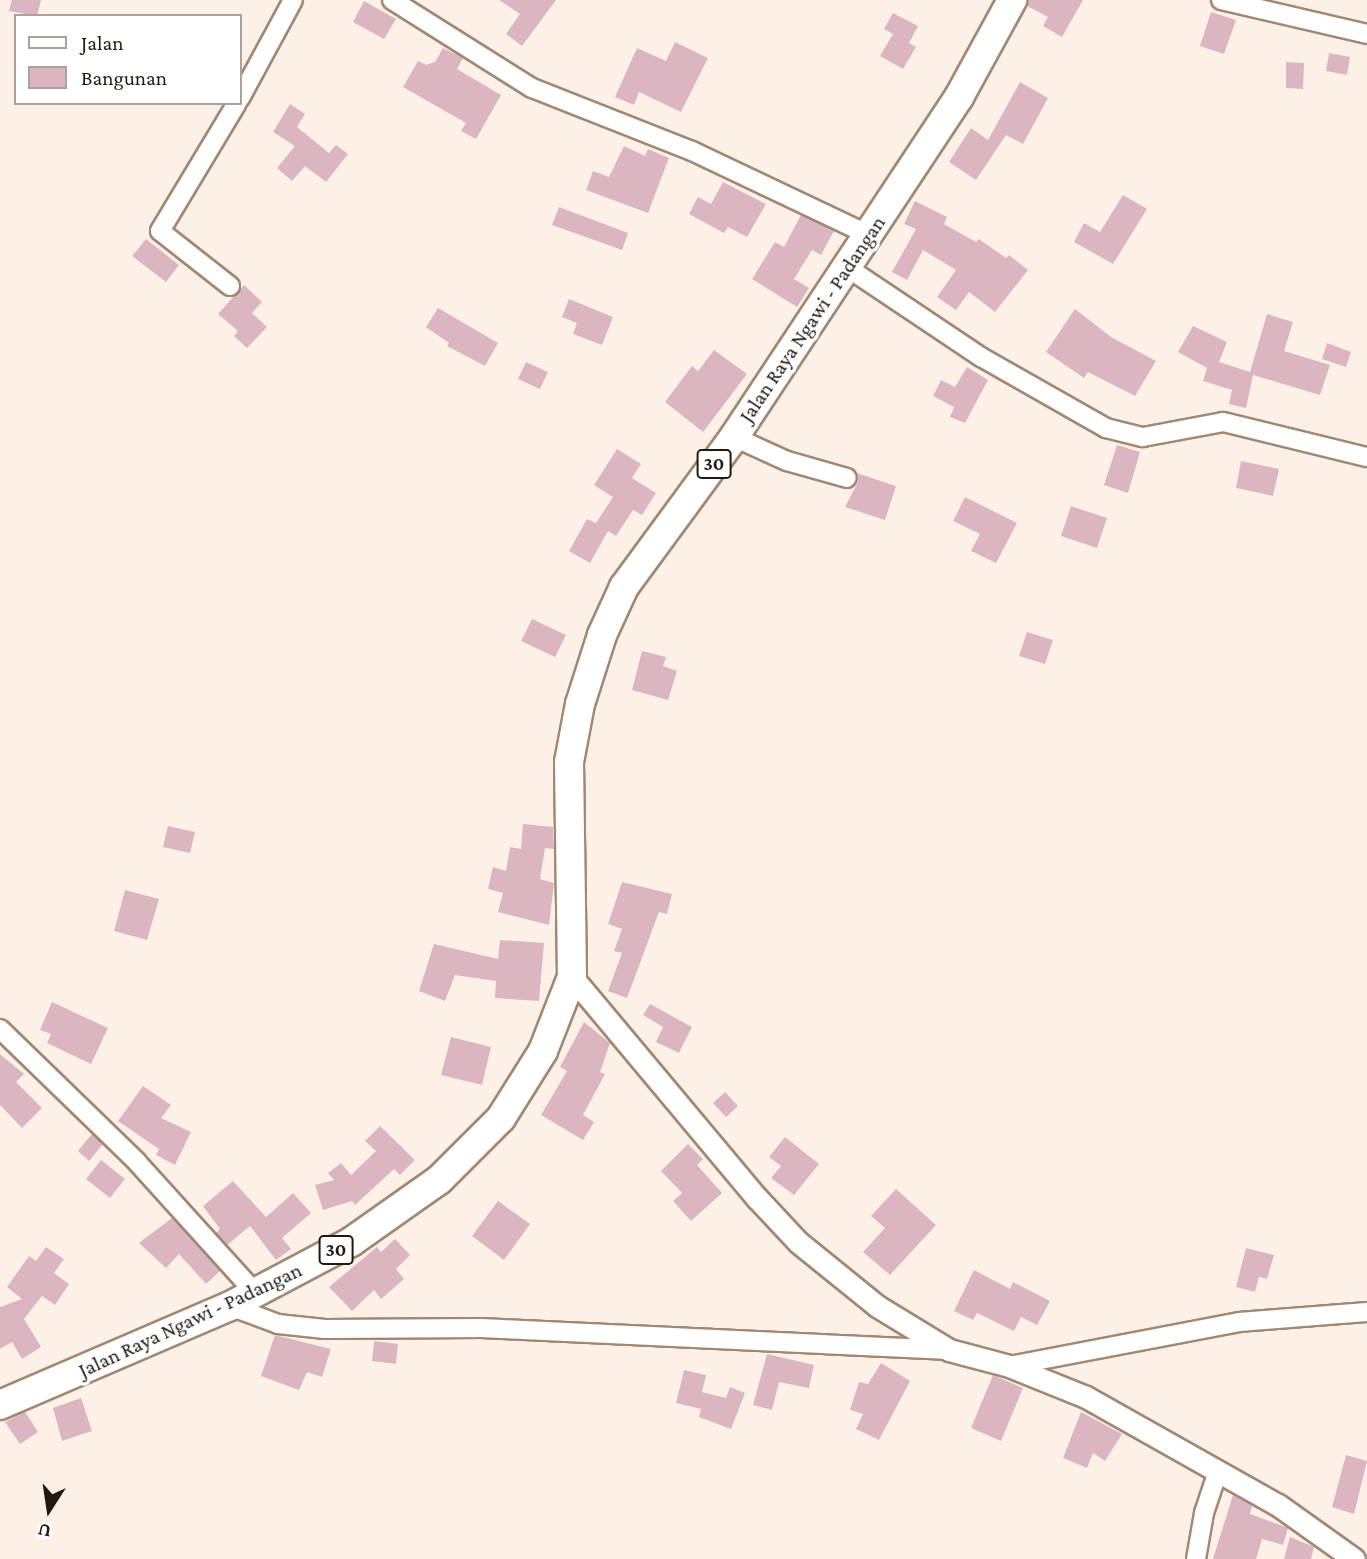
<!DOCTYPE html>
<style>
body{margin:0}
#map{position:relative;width:1367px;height:1559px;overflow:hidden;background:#fdf1e7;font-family:"Crimson Pro",serif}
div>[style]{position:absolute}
.building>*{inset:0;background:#dbb6c1}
.roads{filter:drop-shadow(2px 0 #a28872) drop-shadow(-2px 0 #a28872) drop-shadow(0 2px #a28872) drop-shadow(0 -2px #a28872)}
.minor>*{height:18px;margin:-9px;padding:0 9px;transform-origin:9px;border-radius:9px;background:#fff}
.tertiary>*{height:21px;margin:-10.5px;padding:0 10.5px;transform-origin:10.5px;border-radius:10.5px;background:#fff}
.trunk>*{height:28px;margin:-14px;padding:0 14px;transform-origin:14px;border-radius:14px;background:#fff}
span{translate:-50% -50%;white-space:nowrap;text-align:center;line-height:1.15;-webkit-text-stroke:7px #fff;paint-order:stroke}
.shield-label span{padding:2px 5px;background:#fff;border:2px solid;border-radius:5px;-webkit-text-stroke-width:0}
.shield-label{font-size:19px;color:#221810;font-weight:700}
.street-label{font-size:21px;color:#221810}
.legend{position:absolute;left:14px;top:14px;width:228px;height:91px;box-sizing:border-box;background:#fff;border:2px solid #a7a39f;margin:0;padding:9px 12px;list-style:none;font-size:21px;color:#221810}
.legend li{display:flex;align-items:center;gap:14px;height:35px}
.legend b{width:35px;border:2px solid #a7a39f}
.north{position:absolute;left:14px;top:1475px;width:70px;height:70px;-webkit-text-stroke:5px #fff;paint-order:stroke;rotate:192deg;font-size:19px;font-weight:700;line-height:28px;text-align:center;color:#221810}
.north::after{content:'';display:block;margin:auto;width:24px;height:32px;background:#221810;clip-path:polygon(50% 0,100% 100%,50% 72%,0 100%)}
</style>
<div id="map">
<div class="building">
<i style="clip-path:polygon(12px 0,41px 0,37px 16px,9px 11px)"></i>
<i style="clip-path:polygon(499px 0,556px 0,522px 46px,506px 34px,520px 14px)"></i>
<i style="clip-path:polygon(1029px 0,1083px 0,1062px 37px,1043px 26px,1048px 17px,1027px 6px)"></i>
<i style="clip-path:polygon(364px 1px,396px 19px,384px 39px,353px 22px)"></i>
<i style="clip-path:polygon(1211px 12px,1236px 20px,1224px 54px,1200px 46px)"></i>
<i style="clip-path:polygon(893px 13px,918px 26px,909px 43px,916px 47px,903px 69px,880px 56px,893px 34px,884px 29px)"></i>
<i style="clip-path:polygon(675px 42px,708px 58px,681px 112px,639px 92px,634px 105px,615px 97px,637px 48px,666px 61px)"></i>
<i style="clip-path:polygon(443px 48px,463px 58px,457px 69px,501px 95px,476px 139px,461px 131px,466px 123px,403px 87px,418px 61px,426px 65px,435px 62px)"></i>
<i style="clip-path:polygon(1329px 53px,1350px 57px,1347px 75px,1326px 71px)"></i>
<i style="clip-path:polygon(1286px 62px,1304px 63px,1303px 89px,1286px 88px)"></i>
<i style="clip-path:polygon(1020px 82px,1048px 98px,1023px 144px,1006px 135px,976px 180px,949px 162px,971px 128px,988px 140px)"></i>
<i style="clip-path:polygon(290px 104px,305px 114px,297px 127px,329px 153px,336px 145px,348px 154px,326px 182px,305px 166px,292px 181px,277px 168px,295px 146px,273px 132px)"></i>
<i style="clip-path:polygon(624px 146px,645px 156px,648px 149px,669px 158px,648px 213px,586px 190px,593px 171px,609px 177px)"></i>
<i style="clip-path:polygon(723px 182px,766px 204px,747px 237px,728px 227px,724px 233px,689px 214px,698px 197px,711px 204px)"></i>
<i style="clip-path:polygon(1123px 195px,1147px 209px,1113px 264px,1074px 242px,1084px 223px,1100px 232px)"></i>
<i style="clip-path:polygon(915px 201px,947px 217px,944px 224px,976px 242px,979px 239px,1006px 258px,1009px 255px,1028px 270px,995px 312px,969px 292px,956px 310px,937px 297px,956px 270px,923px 250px,907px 280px,892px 272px,916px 229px,904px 224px)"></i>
<i style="clip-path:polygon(559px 207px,628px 233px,622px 250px,552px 225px)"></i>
<i style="clip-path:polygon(801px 215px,834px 231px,821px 255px,812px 250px,794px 279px,809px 288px,797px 307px,752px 279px,775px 242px,784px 247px)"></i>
<i style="clip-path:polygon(146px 239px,179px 265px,166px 282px,132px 256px)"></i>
<i style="clip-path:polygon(244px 285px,262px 302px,252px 313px,267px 327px,247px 348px,234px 336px,238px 331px,218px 314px)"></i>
<i style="clip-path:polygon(569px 299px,613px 317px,602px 345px,573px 334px,577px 323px,562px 317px)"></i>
<i style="clip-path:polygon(438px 308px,498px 343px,485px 366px,447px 346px,449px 343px,426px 327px)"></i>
<i style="clip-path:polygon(1075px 309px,1111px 337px,1156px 361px,1135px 396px,1088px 372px,1084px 378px,1046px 352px)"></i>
<i style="clip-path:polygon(1267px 314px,1293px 322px,1284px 351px,1330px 365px,1320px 395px,1253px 375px,1246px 408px,1229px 404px,1232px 390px,1203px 381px,1207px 368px,1178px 352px,1193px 326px,1227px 342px,1219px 362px,1250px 372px)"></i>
<i style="clip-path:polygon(1327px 343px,1351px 352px,1346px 367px,1322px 359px)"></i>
<i style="clip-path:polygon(714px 350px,747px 374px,703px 432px,665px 402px,692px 366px,698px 371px)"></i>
<i style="clip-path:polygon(526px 362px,548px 372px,540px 389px,518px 379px)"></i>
<i style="clip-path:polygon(967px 367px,988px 380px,965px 423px,950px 417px,954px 407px,933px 396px,941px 380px,955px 387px)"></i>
<i style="clip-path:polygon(1117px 445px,1140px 452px,1128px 493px,1104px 485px)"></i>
<i style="clip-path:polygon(617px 449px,641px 464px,632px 478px,656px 493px,642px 515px,633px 510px,616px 536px,608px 531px,590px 563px,569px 551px,587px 519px,596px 523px,613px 497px,594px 485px)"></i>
<i style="clip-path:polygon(1241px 461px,1279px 469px,1273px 496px,1236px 488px)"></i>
<i style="clip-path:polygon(857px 473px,896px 486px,885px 520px,845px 507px,858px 482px)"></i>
<i style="clip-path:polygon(965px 497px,1017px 523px,996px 563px,971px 551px,980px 534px,953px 521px)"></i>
<i style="clip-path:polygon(1071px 506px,1107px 518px,1097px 548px,1061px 536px)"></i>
<i style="clip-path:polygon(532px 619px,566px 635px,555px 657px,521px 641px)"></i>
<i style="clip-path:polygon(1027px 632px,1053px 640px,1045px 664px,1019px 656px)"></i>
<i style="clip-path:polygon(642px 651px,666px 657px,663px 666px,677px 671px,668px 700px,632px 690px)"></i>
<i style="clip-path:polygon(523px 824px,553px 827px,554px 849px,545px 848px,540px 879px,554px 883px,549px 925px,498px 912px,503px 893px,488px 889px,493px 867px,506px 871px,510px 847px,521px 849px)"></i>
<i style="clip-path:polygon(168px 826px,195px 832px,190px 853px,163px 847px)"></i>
<i style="clip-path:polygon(622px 882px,672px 894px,667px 914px,659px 912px,627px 998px,608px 991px,622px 953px,614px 951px,622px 929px,608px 924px)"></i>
<i style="clip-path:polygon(125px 890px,159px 899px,147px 940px,114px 931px)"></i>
<i style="clip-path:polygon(500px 940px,544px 943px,539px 1001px,495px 998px,496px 981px,455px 975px,445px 1001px,419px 991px,434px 944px,498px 959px)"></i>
<i style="clip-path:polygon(52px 1002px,108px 1028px,91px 1064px,47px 1043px,51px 1034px,40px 1030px)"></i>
<i style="clip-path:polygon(650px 1004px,692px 1027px,679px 1053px,656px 1042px,663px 1027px,643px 1015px)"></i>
<i style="clip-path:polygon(584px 1022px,610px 1043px,600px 1072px,605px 1074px,583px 1115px,594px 1122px,583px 1140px,541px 1115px,567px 1071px,560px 1067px)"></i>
<i style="clip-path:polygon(451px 1037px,491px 1047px,482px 1085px,441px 1075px)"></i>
<i style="clip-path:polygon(0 1054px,24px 1074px,16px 1082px,42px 1108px,22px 1128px,0 1105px)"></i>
<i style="clip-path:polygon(143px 1086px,171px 1105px,161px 1118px,191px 1132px,175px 1165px,156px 1155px,159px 1149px,118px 1121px)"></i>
<i style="clip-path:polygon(725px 1092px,738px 1106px,726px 1117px,713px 1103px)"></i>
<i style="clip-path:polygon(380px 1126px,415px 1160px,400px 1175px,394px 1169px,355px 1205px,352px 1201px,323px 1210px,315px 1185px,334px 1180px,328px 1173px,341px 1163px,351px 1175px,376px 1151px,365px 1141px)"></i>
<i style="clip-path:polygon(92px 1134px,103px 1144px,89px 1161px,78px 1151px)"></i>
<i style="clip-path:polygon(785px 1137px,819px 1164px,794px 1195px,771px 1178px,781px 1166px,769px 1157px)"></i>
<i style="clip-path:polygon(688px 1144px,703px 1159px,697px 1165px,722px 1193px,691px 1221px,673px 1201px,682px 1193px,661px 1171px)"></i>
<i style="clip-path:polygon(101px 1160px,125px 1179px,110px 1198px,86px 1179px)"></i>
<i style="clip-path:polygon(233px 1181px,266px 1217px,293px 1193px,311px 1213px,282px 1238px,291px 1249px,276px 1260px,250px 1226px,227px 1245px,216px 1233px,220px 1229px,203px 1206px)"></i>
<i style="clip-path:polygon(896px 1189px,936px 1225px,890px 1275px,863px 1252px,885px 1228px,871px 1216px)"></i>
<i style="clip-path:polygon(498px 1201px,530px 1224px,504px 1260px,472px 1236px)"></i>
<i style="clip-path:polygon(172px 1218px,220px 1271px,206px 1284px,179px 1254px,166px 1268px,139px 1243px)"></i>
<i style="clip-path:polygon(395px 1239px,410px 1255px,396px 1269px,404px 1279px,381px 1299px,374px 1290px,352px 1311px,329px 1287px,377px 1247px,381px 1252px)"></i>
<i style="clip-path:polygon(46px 1247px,64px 1259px,54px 1273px,69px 1284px,55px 1305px,42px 1296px,24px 1319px,41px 1347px,22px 1359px,12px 1342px,0 1349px,0 1307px,22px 1299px,7px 1287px,29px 1256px,36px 1261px)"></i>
<i style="clip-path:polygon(1246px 1248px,1274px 1255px,1267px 1279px,1259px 1277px,1255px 1292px,1236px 1287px)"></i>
<i style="clip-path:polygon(974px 1270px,1010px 1289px,1013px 1282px,1050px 1301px,1037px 1325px,1021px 1317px,1014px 1331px,977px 1313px,973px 1320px,954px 1311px)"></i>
<i style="clip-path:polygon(275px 1335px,331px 1349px,322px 1377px,307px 1372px,299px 1390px,261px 1376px)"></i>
<i style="clip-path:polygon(374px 1341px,398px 1344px,396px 1364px,372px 1361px)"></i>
<i style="clip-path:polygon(767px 1354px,814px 1365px,809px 1388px,779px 1382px,772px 1410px,753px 1405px)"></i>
<i style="clip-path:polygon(881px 1363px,910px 1381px,879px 1440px,856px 1429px,863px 1414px,850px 1410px,859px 1382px,868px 1384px)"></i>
<i style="clip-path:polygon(684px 1370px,706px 1375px,702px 1392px,726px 1398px,730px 1387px,745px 1393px,731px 1429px,699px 1417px,701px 1409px,676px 1403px)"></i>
<i style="clip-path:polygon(993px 1375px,1023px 1388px,1001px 1441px,971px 1428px)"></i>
<i style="clip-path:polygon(81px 1398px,92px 1431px,62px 1441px,53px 1408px)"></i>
<i style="clip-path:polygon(25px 1412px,38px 1432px,20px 1444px,5px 1422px)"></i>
<i style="clip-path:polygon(1081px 1412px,1122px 1434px,1105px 1461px,1093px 1453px,1087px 1468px,1063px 1458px)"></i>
<i style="clip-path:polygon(1346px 1455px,1367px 1461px,1354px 1514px,1332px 1507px)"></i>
<i style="clip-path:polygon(1233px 1495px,1252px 1506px,1250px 1514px,1288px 1528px,1283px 1545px,1262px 1539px,1256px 1559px,1213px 1559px)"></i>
<i style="clip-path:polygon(1290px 1537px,1314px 1547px,1311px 1559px,1284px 1559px)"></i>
</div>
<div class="roads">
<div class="minor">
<i style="left:392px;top:0;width:165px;rotate:32.2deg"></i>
<i style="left:532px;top:88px;width:172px;rotate:21.5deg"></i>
<i style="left:692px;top:151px;width:196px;rotate:25.4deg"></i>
<i style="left:1221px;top:0;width:150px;rotate:13.1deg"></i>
<i style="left:240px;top:98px;width:111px;rotate:-61.6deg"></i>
<i style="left:845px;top:266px;width:164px;rotate:33.8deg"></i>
<i style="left:981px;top:357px;width:144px;rotate:29.6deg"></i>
<i style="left:1106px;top:428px;width:38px;rotate:14deg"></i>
<i style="left:1143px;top:437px;width:81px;rotate:-10.6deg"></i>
<i style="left:1223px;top:422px;width:148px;rotate:13.7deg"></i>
<i style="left:230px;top:286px;width:89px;rotate:-141.8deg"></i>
<i style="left:160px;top:231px;width:149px;rotate:-59deg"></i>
<i style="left:734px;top:437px;width:58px;rotate:24.4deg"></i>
<i style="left:787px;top:461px;width:62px;rotate:15.8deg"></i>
<i style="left:0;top:1029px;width:190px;rotate:44.1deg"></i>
<i style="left:136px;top:1161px;width:179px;rotate:47.9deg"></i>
<i style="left:230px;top:1306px;width:51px;rotate:20.6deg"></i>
<i style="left:278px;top:1324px;width:47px;rotate:6.1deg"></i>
<i style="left:325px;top:1329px;width:156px;rotate:-0.4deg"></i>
<i style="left:481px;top:1328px;width:469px;rotate:2.7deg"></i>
<i style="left:1009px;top:1366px;width:234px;rotate:-10.8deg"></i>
<i style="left:1239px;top:1322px;width:128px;rotate:-4.5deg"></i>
<i style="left:1196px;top:1559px;width:47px;rotate:-80.1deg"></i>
<i style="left:1204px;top:1513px;width:41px;rotate:-71.6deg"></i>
</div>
<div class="tertiary">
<i style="left:572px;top:977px;width:288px;rotate:50.1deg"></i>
<i style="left:757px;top:1198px;width:60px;rotate:47deg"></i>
<i style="left:798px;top:1242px;width:102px;rotate:39deg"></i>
<i style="left:877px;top:1306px;width:84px;rotate:31.4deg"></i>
<i style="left:949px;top:1350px;width:62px;rotate:14.9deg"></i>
<i style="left:1009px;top:1366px;width:83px;rotate:21.9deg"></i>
<i style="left:1086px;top:1397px;width:220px;rotate:29.4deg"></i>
<i style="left:1278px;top:1505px;width:93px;rotate:35.4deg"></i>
</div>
<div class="trunk">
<i style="left:0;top:1405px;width:250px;rotate:-23.3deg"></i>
<i style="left:230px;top:1306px;width:137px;rotate:-27.9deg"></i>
<i style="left:351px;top:1242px;width:108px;rotate:-35.2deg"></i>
<i style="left:439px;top:1180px;width:88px;rotate:-45deg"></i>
<i style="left:501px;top:1118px;width:79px;rotate:-57.9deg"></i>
<i style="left:543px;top:1051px;width:79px;rotate:-68.6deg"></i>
<i style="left:572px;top:977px;width:215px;rotate:-90.8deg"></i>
<i style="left:569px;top:762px;width:59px;rotate:-79.3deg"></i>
<i style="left:580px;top:704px;width:72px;rotate:-72.3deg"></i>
<i style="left:602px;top:635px;width:53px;rotate:-65.4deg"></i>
<i style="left:624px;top:587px;width:186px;rotate:-53.7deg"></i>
<i style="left:734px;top:437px;width:408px;rotate:-56.5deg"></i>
<i style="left:959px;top:97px;width:111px;rotate:-61.3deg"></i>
</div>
</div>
<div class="shield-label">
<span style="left:714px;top:464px">30</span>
<span style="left:336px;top:1250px">30</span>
</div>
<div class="street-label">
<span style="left:812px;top:319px;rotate:-56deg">Jalan Raya Ngawi - Padangan</span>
<span style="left:190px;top:1320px;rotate:-25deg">Jalan Raya Ngawi - Padangan</span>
</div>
<ul class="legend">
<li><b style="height:9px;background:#fff"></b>Jalan</li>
<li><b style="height:19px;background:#dbb6c1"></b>Bangunan</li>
</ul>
<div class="north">U</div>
</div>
